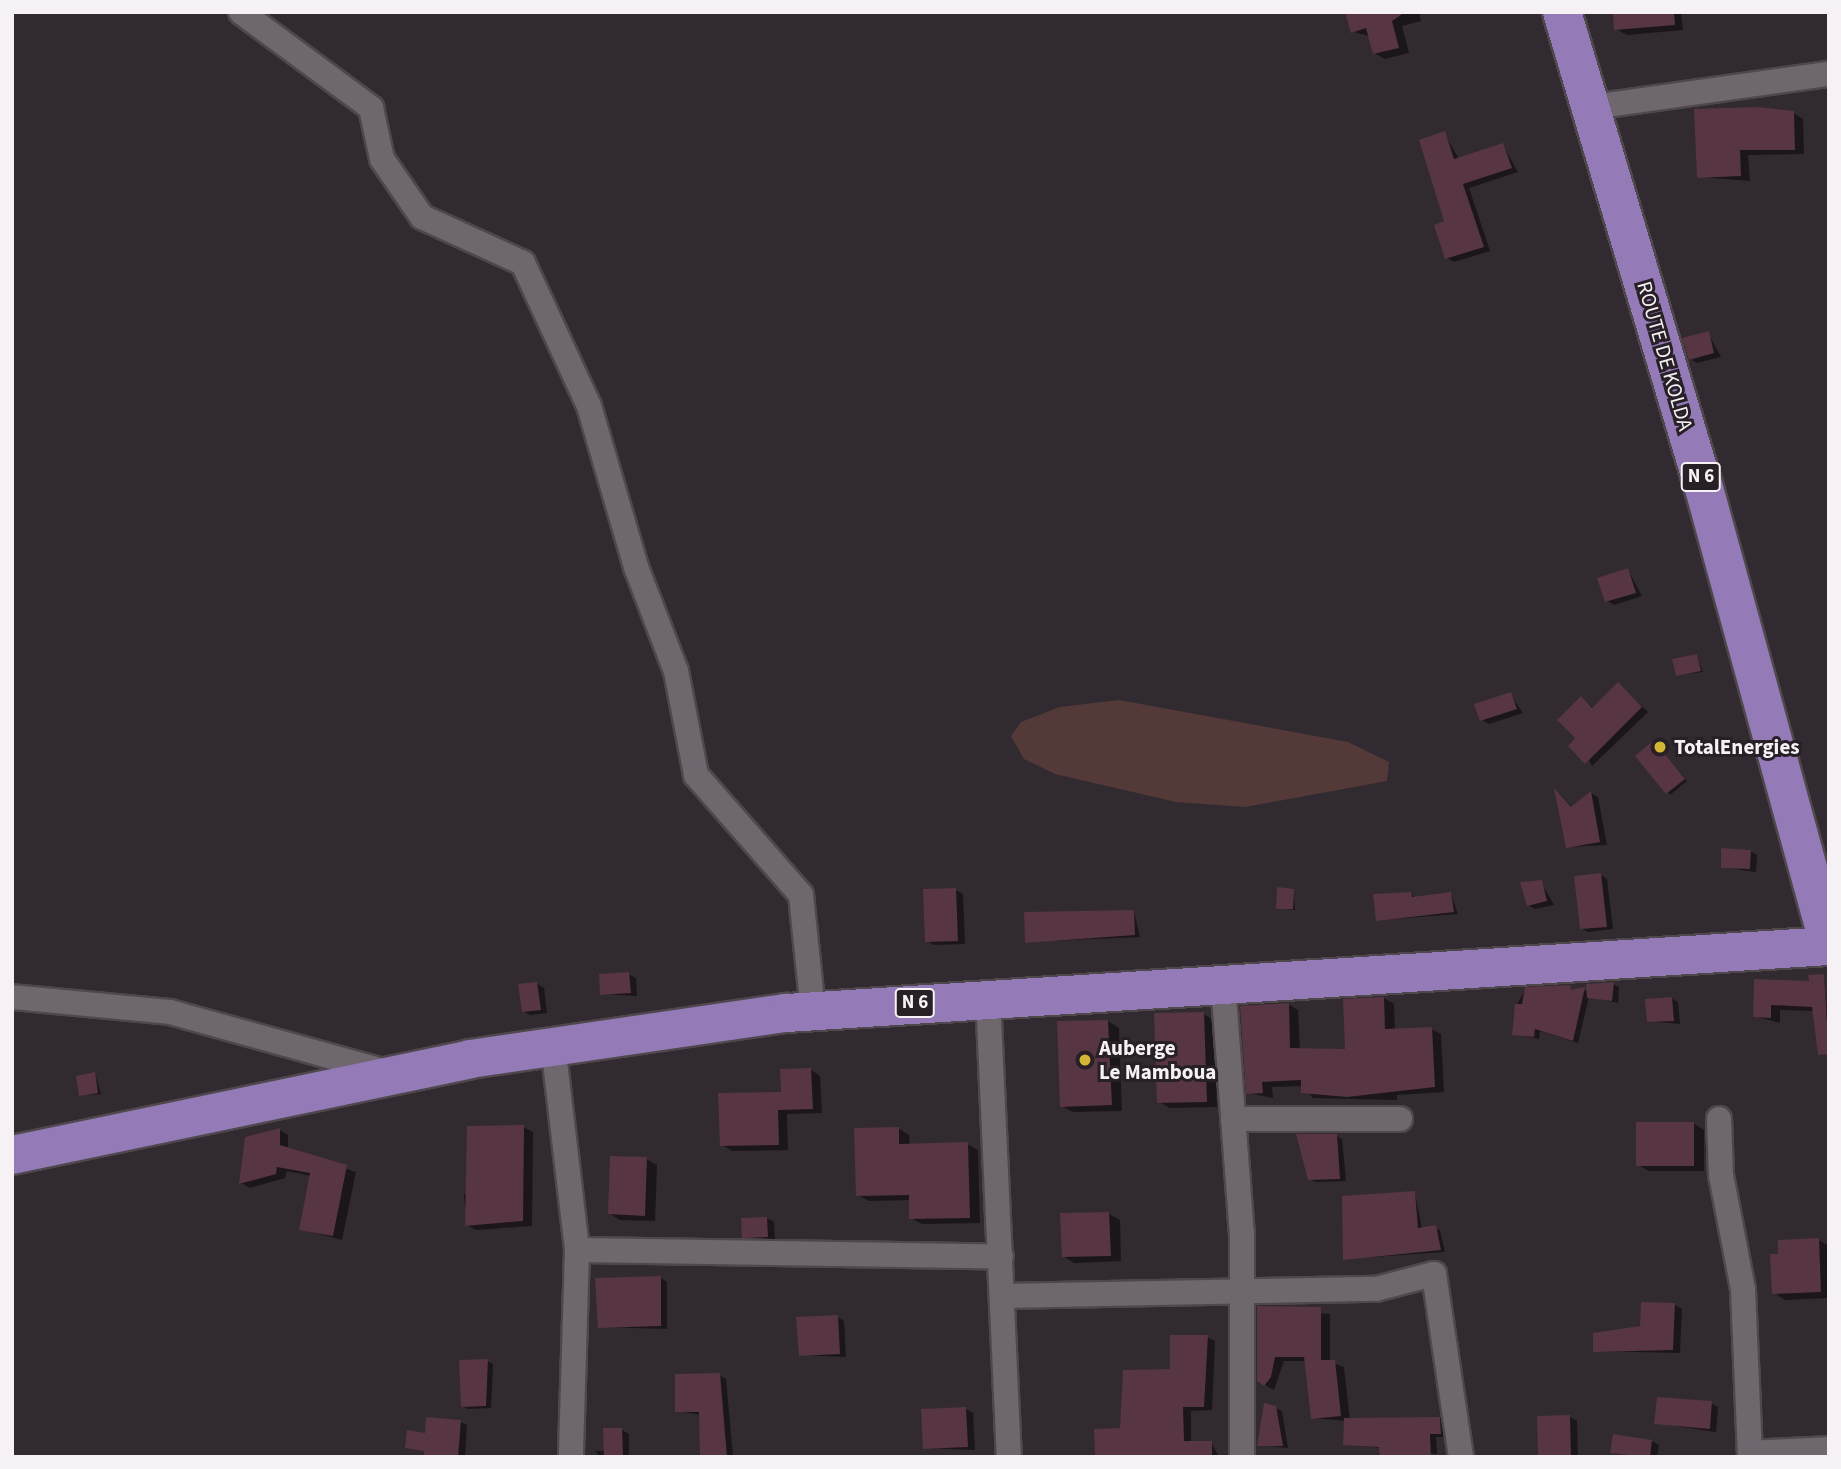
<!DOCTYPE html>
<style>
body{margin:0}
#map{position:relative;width:1841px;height:1469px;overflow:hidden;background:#312a30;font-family:"Source Sans 3",sans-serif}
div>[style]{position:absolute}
.green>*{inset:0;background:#543939}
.shadow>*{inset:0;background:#0007}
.building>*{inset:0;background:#573543}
.roads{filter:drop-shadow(2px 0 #4e484d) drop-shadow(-2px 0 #4e484d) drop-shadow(0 2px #4e484d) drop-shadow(0 -2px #4e484d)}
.street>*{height:24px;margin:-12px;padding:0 12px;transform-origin:12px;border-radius:12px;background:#6e676e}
.primary>*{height:38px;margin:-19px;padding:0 19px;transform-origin:19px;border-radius:19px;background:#947ab6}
.dots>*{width:19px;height:19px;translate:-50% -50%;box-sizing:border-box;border:4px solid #272027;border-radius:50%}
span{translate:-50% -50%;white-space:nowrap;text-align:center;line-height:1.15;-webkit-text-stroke:6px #272027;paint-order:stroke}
.shield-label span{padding:2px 5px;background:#272027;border:2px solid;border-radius:5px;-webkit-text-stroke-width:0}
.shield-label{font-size:19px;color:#f6f1f5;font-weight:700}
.street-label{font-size:21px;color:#f6f1f5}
.poi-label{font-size:21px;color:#f6f1f5;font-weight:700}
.left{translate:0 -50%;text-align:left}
.frame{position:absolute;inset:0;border:14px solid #f6f1f5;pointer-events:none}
</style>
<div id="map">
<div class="green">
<i style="clip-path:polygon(1119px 700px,1348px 742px,1389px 762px,1387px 781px,1245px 807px,1176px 802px,1055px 774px,1024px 759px,1011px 736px,1021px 722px,1060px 707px)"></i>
</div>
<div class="shadow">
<i style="clip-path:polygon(1347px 12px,1419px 12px,1421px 21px,1402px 26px,1409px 53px,1385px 59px,1374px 53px,1370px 36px,1353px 32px)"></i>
<i style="clip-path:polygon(1615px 12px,1681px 12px,1683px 30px,1627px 35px,1616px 29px)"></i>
<i style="clip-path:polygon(1794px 113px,1803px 119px,1804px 154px,1748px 155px,1750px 181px,1699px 177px)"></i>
<i style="clip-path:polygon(1444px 133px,1459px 159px,1503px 145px,1518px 172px,1469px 188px,1490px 251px,1454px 262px,1447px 258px)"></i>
<i style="clip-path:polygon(1708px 333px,1721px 357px,1697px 363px,1690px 359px)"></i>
<i style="clip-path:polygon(1628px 570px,1642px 596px,1614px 605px,1607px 601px)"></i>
<i style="clip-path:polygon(1697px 656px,1703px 672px,1677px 675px)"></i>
<i style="clip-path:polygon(1618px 684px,1648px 712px,1592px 766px,1578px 738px,1581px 699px,1594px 708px)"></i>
<i style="clip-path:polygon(1510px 694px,1523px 713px,1489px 724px,1482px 720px)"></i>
<i style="clip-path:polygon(1657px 744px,1687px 781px,1670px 795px,1637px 756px)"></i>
<i style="clip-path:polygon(1557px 792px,1573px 808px,1591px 793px,1598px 797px,1607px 845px,1567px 847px)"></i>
<i style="clip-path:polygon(1750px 851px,1757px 855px,1756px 872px,1722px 867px)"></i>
<i style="clip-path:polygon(1601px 875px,1607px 879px,1613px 929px,1588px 932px,1581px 928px)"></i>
<i style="clip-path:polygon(1541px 882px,1554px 905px,1535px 909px,1528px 905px)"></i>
<i style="clip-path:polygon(956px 890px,963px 894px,965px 944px,934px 945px,927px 941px)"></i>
<i style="clip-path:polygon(1293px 890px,1295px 910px,1278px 908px)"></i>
<i style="clip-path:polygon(1411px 894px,1416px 899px,1451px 894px,1458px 914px,1377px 920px)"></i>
<i style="clip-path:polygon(1134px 911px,1140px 937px,1026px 942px)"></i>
<i style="clip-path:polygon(628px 974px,636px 978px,637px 996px,602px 994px)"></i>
<i style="clip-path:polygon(1824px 975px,1829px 1039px,1814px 1011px,1780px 1010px,1780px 1023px,1754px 1016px,1756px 981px,1811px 983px)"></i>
<i style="clip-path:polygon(537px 984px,544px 988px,547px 1013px,530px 1015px,523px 1011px)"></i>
<i style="clip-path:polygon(1613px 984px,1619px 987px,1618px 1003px,1589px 997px,1578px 1043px,1540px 1031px,1539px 1039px,1514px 1034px,1517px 1004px,1526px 989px,1588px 991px)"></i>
<i style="clip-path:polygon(1384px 998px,1394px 1004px,1395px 1031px,1431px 1029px,1441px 1034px,1444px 1092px,1397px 1095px,1397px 1100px,1313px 1098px,1303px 1086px,1272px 1087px,1273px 1098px,1248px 1093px,1288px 1004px,1298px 1010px,1300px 1050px,1347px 1051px)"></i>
<i style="clip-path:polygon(1671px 998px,1678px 1002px,1680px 1024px,1649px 1021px)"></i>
<i style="clip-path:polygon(1203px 1014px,1214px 1020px,1217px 1107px,1170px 1108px,1159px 1102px)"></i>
<i style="clip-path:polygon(1108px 1021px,1119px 1028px,1122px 1111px,1073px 1112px,1062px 1106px)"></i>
<i style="clip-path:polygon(811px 1070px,820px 1076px,822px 1113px,787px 1114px,788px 1150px,732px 1151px,722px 1145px)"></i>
<i style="clip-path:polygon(95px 1074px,101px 1094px,80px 1095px)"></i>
<i style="clip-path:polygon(1693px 1123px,1704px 1130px,1704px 1171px,1649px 1171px,1638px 1165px)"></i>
<i style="clip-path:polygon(523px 1127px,533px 1132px,532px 1226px,476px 1230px,467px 1225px,464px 1195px)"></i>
<i style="clip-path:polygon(898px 1128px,909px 1135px,910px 1145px,967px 1144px,978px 1150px,980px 1223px,922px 1224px,911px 1218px,911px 1200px,869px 1201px,858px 1195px)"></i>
<i style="clip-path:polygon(279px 1130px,288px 1135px,288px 1150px,356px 1172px,342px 1240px,301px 1229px,311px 1176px,287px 1171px,285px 1178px,250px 1188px,241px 1183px)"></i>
<i style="clip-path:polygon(1336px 1136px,1342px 1139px,1346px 1181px,1316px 1182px,1309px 1179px)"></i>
<i style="clip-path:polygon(646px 1159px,657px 1165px,655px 1221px,620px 1220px,609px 1213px)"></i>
<i style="clip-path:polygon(1415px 1193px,1422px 1229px,1440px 1230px,1445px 1252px,1345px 1259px)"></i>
<i style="clip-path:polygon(1109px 1214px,1120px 1220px,1121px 1261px,1074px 1263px,1063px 1256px)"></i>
<i style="clip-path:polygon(767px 1218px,774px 1222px,775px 1240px,743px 1237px)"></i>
<i style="clip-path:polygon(1818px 1240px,1829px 1246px,1829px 1298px,1785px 1300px,1774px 1293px,1780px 1255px)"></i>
<i style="clip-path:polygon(660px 1277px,667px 1282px,667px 1329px,599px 1327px)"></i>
<i style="clip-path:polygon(1675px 1305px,1682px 1309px,1680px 1353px,1595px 1351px)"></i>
<i style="clip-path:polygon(1259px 1308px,1330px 1314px,1330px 1362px,1344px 1367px,1350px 1420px,1440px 1418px,1447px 1422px,1447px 1437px,1436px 1437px,1437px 1454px,1344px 1444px,1346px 1421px,1312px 1418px,1306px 1361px,1284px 1361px,1274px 1390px,1265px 1385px)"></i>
<i style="clip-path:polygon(837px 1317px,844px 1321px,846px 1357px,800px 1355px)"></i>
<i style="clip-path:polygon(1207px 1337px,1215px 1341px,1212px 1410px,1191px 1411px,1191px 1443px,1211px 1442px,1219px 1457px,1097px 1457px)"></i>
<i style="clip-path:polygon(487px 1361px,493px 1364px,491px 1408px,468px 1409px,462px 1406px)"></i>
<i style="clip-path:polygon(719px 1375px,726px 1379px,733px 1457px,702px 1457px,701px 1415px,677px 1411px)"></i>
<i style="clip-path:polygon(1711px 1403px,1718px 1407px,1716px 1432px,1656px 1423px)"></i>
<i style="clip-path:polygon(1275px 1408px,1282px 1411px,1288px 1448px,1259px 1445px)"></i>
<i style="clip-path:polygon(966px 1409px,973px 1413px,975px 1450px,924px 1448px)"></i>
<i style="clip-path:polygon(1570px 1417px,1577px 1421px,1578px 1457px,1540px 1457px)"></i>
<i style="clip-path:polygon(460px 1422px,467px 1425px,465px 1457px,407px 1447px)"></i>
<i style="clip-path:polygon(622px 1430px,629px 1434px,629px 1457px,600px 1457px,595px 1451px,605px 1451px)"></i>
<i style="clip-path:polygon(1652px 1441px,1659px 1445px,1657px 1457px,1612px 1453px)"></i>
</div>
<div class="building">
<i style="clip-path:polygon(1345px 12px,1405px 12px,1392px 21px,1399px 48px,1373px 54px,1366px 28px,1351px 33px)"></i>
<i style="clip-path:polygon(1613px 12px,1674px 12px,1675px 25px,1614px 30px)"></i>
<i style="clip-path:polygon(1757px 107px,1794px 111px,1795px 150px,1740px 150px,1741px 176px,1697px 178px,1694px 109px)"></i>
<i style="clip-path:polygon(1445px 131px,1454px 159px,1503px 143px,1512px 168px,1463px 184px,1484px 247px,1445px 259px,1434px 225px,1444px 221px,1419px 140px)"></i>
<i style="clip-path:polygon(1709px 331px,1714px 353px,1689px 360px,1682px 338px)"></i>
<i style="clip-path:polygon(1628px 568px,1636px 593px,1605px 602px,1597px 578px)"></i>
<i style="clip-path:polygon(1697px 654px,1701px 671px,1676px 676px,1672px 659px)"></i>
<i style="clip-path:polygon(1618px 682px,1642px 707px,1585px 764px,1568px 746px,1575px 738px,1557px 720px,1581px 696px,1592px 708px)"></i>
<i style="clip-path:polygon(1511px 692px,1517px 709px,1480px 721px,1474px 704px)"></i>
<i style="clip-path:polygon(1654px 740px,1685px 779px,1666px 794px,1635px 756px)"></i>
<i style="clip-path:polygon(1554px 788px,1571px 807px,1591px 791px,1600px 842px,1566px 848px)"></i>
<i style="clip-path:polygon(1721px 848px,1751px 850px,1750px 869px,1721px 868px)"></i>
<i style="clip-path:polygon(1601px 873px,1607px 927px,1580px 929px,1574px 876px)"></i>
<i style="clip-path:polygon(1542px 880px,1547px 901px,1527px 906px,1520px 882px)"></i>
<i style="clip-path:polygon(1277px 887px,1294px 889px,1293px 909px,1276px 909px)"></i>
<i style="clip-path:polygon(956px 888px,958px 941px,925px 942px,923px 889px)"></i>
<i style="clip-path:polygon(1411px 892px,1412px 897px,1451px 892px,1454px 912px,1376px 921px,1373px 894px)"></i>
<i style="clip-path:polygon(1134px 910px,1135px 935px,1025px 943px,1024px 912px)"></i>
<i style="clip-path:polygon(629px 972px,631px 993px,600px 995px,599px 974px)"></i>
<i style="clip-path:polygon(1824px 974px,1829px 1054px,1818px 1055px,1812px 1007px,1771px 1005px,1771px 1018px,1753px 1017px,1754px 979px,1809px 981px,1808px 975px)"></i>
<i style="clip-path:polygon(537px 982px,541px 1010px,522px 1012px,518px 984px)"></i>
<i style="clip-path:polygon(1614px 982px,1612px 1001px,1587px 998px,1586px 984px)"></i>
<i style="clip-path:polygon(1570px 985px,1571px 990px,1585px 987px,1573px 1041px,1535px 1029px,1534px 1037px,1512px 1035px,1515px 1004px,1522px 1004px,1525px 987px)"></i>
<i style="clip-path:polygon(1384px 997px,1385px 1029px,1432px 1027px,1435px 1087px,1347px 1097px,1301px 1093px,1301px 1080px,1262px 1082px,1263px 1093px,1246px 1094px,1240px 1006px,1289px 1003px,1290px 1048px,1345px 1049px,1343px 999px)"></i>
<i style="clip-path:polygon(1672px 997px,1674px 1021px,1647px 1022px,1645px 999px)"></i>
<i style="clip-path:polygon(1204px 1012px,1207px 1102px,1157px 1103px,1154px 1013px)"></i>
<i style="clip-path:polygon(1108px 1020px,1112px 1105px,1060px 1107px,1057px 1021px)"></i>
<i style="clip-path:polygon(811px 1068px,813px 1109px,778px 1110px,779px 1145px,720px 1146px,718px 1093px,781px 1092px,780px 1069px)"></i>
<i style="clip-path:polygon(95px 1072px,98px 1093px,79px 1096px,76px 1076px)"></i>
<i style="clip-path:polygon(1636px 1122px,1694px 1122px,1694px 1166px,1636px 1166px)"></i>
<i style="clip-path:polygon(524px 1125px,523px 1221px,465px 1226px,467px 1126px)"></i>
<i style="clip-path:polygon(899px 1127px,899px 1144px,968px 1142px,970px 1218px,909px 1219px,909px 1195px,856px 1196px,854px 1128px)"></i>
<i style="clip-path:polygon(280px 1128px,280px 1145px,347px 1165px,333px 1236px,299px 1230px,310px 1173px,277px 1167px,276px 1174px,239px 1184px,245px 1137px)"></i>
<i style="clip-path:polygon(1296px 1134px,1337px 1134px,1340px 1179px,1308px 1180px)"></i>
<i style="clip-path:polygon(610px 1156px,647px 1157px,645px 1216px,608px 1214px)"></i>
<i style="clip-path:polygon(1415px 1191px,1418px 1228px,1436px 1225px,1441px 1250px,1343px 1260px,1342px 1196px)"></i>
<i style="clip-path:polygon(1109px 1212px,1111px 1256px,1062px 1257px,1060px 1213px)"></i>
<i style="clip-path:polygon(767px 1217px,768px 1237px,742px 1238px,741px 1218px)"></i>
<i style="clip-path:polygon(1819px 1238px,1821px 1292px,1772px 1294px,1770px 1254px,1778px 1254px,1778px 1240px)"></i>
<i style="clip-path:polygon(661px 1276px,661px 1326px,598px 1328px,595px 1278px)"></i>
<i style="clip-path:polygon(1641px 1302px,1675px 1303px,1673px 1350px,1593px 1352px,1593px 1333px,1640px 1326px)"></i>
<i style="clip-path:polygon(1257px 1306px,1321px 1307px,1321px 1360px,1335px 1360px,1341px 1416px,1311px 1419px,1304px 1357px,1275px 1357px,1271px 1377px,1264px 1386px,1257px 1381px)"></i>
<i style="clip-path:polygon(838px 1315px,840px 1354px,799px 1356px,796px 1317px)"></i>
<i style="clip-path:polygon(1170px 1335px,1208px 1335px,1204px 1407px,1183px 1407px,1184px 1441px,1212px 1441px,1212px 1457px,1095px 1457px,1094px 1429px,1120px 1428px,1123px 1370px,1170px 1369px)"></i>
<i style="clip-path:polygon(488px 1359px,486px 1406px,461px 1407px,459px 1360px)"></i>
<i style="clip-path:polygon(720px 1373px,727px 1457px,700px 1457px,699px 1412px,675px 1412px,675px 1374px)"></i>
<i style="clip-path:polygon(1657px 1397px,1712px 1401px,1710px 1429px,1654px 1424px)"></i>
<i style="clip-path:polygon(1264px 1403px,1276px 1406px,1283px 1446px,1257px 1446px)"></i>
<i style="clip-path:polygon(966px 1407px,968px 1447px,923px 1449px,921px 1409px)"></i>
<i style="clip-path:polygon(1570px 1415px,1571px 1457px,1538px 1457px,1537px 1416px)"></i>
<i style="clip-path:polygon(426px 1417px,461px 1420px,458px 1457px,424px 1457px,424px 1451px,405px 1448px,407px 1430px,425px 1433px)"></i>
<i style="clip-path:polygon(1440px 1417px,1441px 1434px,1430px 1434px,1431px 1457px,1380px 1457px,1379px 1447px,1343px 1445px,1344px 1418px)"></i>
<i style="clip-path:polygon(603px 1428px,622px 1428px,623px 1457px,604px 1457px)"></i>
<i style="clip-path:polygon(1613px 1434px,1652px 1440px,1650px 1457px,1610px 1453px)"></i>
</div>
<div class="roads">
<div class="street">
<i style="left:241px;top:12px;width:162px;rotate:36.4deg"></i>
<i style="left:371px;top:108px;width:52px;rotate:77.8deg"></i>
<i style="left:382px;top:159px;width:70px;rotate:55.4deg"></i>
<i style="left:422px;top:217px;width:111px;rotate:24.5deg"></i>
<i style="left:523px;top:263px;width:157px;rotate:65.2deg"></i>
<i style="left:589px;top:406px;width:168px;rotate:73.7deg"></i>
<i style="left:636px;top:567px;width:111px;rotate:69deg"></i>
<i style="left:676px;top:671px;width:106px;rotate:79.1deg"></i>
<i style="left:696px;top:775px;width:159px;rotate:48.8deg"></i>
<i style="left:801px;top:895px;width:117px;rotate:84.1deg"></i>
<i style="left:1593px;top:107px;width:238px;rotate:-8deg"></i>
<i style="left:1223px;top:983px;width:251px;rotate:85.7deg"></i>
<i style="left:1242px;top:1233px;width:224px;rotate:90deg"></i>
<i style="left:12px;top:997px;width:159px;rotate:5.4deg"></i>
<i style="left:170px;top:1012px;width:225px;rotate:15.5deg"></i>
<i style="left:988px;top:997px;width:460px;rotate:87.4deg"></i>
<i style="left:553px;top:1045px;width:206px;rotate:83.3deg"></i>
<i style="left:577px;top:1250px;width:207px;rotate:91.7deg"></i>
<i style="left:1233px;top:1119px;width:167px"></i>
<i style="left:1719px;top:1119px;width:56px;rotate:88deg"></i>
<i style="left:1721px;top:1175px;width:116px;rotate:79.1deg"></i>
<i style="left:1743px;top:1289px;width:168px;rotate:87.6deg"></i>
<i style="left:577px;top:1250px;width:424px;rotate:0.9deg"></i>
<i style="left:1003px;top:1296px;width:373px;rotate:-1.1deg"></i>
<i style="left:1376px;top:1289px;width:60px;rotate:-14.5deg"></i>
<i style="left:1434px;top:1274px;width:185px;rotate:81.6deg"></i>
<i style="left:1750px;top:1453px;width:79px;rotate:-2.9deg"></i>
</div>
<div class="primary">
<i style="left:1562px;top:12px;width:497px;rotate:73.4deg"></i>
<i style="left:1704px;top:488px;width:473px;rotate:74.7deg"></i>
<i style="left:12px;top:1155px;width:468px;rotate:-11.8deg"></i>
<i style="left:470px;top:1059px;width:320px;rotate:-8.3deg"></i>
<i style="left:787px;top:1013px;width:1044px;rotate:-3.68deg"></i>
</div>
</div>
<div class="dots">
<i style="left:1660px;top:747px;background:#d3b635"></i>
<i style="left:1085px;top:1060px;background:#d3b635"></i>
</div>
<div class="shield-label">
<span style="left:1701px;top:477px">N 6</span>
<span style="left:915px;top:1003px">N 6</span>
</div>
<div class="street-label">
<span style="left:1665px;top:356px;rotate:74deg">ROUTE DE KOLDA</span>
</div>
<div class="poi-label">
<span class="left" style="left:1674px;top:747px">TotalEnergies</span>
<span class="left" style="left:1099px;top:1060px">Auberge<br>Le Mamboua</span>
</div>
<div class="frame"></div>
</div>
